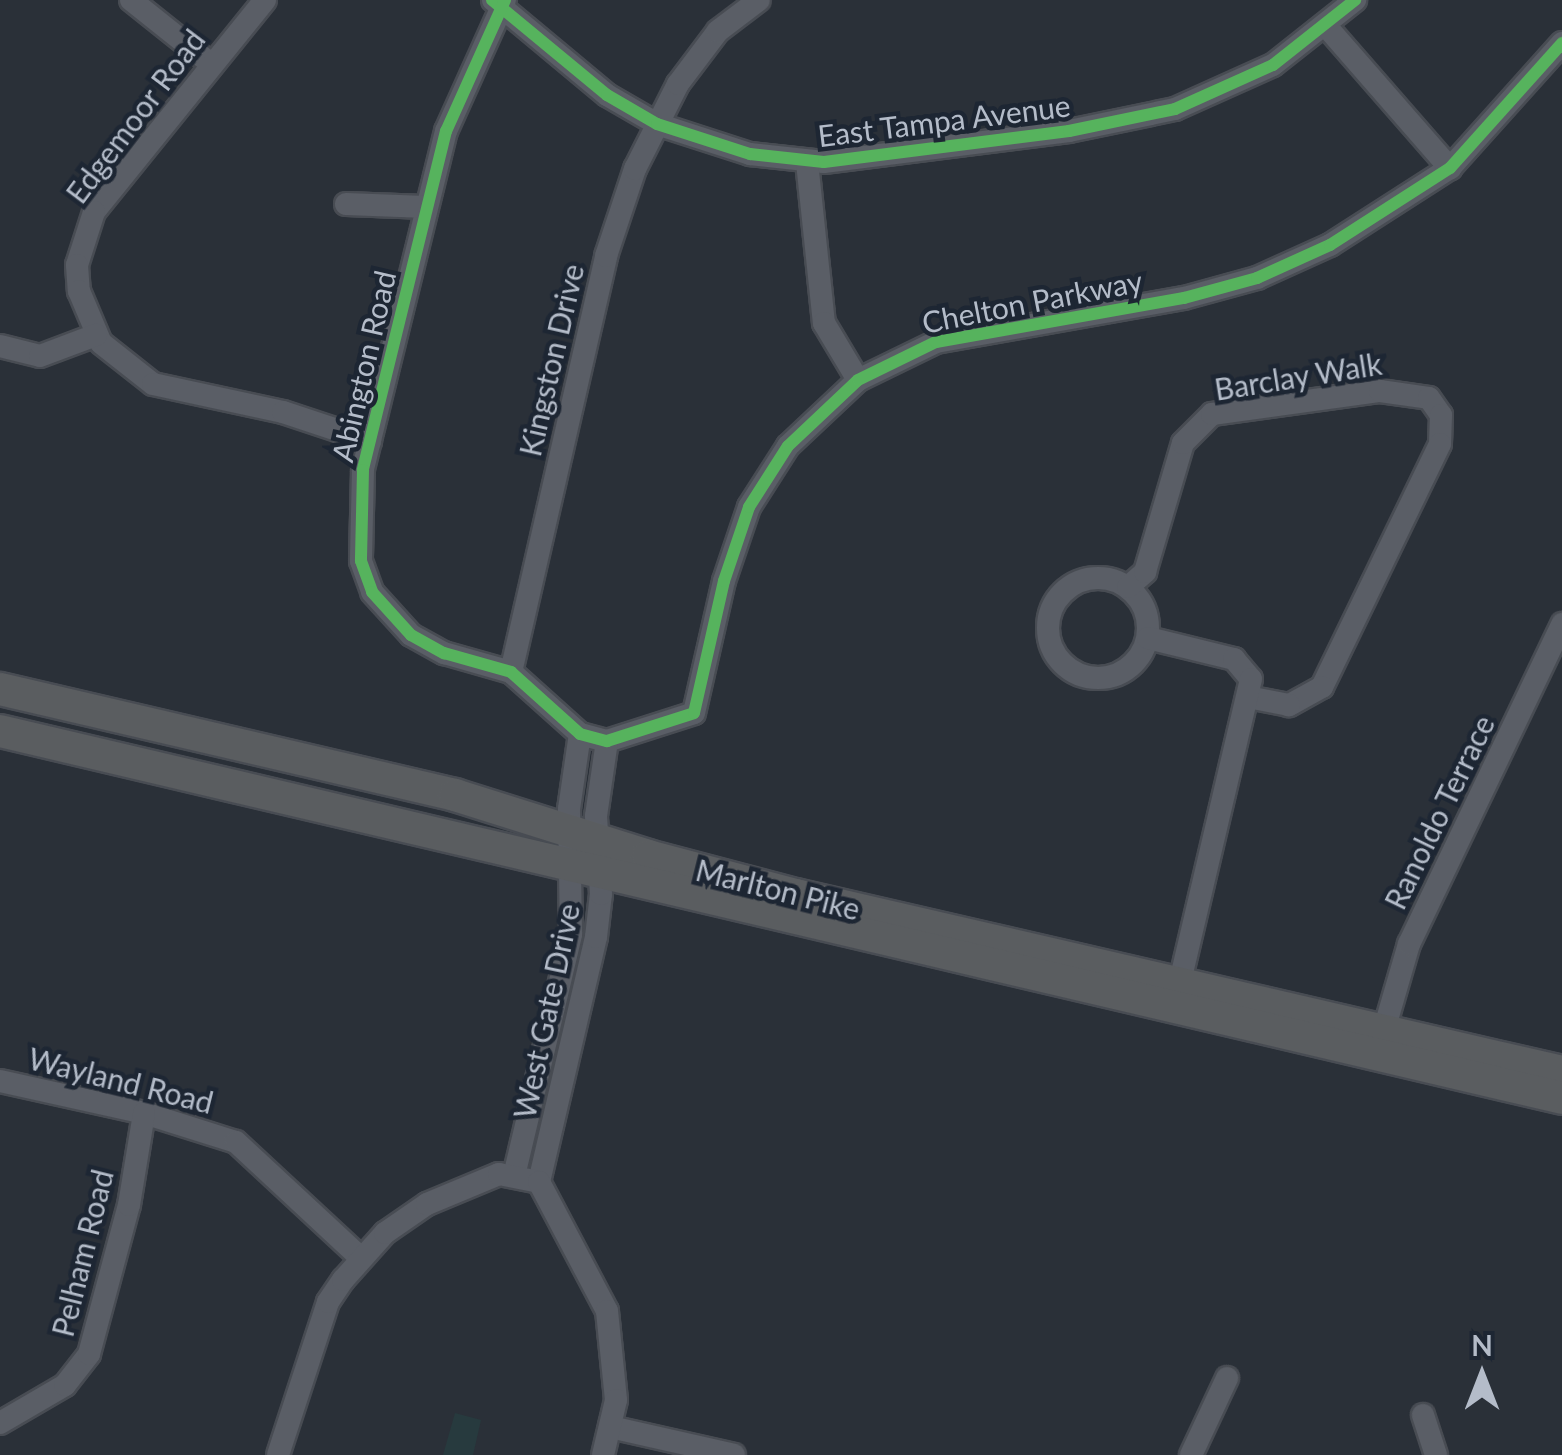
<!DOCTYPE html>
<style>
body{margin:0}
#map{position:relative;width:1562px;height:1455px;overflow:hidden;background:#2a3038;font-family:Lato,sans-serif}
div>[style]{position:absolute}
.green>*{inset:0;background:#273a3e}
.roads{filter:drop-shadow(2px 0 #484c53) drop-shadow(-2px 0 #484c53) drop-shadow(0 2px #484c53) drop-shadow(0 -2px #484c53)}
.minor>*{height:22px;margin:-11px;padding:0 11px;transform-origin:11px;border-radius:11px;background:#5a5e66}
.minor>.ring{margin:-11px;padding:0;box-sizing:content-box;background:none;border:22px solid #5a5e66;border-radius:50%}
.highway>*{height:32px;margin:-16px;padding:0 16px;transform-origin:16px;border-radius:16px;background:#5a5d60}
.cycleway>*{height:12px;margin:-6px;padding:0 6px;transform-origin:6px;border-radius:6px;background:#56b35d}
span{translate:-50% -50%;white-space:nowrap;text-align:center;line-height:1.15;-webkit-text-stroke:9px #1d2633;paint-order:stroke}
.street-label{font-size:30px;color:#b4bcc9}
.north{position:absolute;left:1432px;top:1325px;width:100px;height:100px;-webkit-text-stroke:8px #1d2633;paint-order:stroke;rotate:0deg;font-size:28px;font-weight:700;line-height:40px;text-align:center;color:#b4bcc9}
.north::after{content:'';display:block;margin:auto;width:35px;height:45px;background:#b4bcc9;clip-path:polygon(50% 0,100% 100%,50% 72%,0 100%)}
</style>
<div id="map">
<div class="green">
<i style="clip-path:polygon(455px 1413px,481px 1420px,473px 1455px,443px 1455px)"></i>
</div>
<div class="roads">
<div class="minor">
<i style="left:131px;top:0;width:101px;rotate:38.6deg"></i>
<i style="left:265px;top:0;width:272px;rotate:128.9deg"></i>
<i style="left:94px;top:212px;width:56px;rotate:107.8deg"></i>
<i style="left:77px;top:265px;width:26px;rotate:86deg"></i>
<i style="left:79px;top:291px;width:56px;rotate:67.1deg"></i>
<i style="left:101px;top:343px;width:66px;rotate:38.3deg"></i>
<i style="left:153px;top:384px;width:133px;rotate:12.2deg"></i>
<i style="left:283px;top:412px;width:92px;rotate:18.4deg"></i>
<i style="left:493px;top:0;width:148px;rotate:39.8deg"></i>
<i style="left:607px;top:95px;width:58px;rotate:30.1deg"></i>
<i style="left:657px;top:124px;width:98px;rotate:17.9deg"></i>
<i style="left:750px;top:154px;width:74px;rotate:6.2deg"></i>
<i style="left:824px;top:162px;width:247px;rotate:-7.2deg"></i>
<i style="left:1069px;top:131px;width:108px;rotate:-11.7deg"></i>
<i style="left:1175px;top:109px;width:107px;rotate:-24.2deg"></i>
<i style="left:1273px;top:65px;width:105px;rotate:-38.4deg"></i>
<i style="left:505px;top:0;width:144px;rotate:114.2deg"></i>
<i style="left:446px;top:131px;width:349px;rotate:103.8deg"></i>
<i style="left:363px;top:470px;width:91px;rotate:91.3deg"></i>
<i style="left:361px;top:561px;width:33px;rotate:70deg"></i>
<i style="left:372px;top:592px;width:58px;rotate:47.8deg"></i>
<i style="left:411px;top:635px;width:38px;rotate:29deg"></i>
<i style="left:444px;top:653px;width:70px;rotate:15.8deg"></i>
<i style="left:511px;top:672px;width:93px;rotate:41.9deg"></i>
<i style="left:580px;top:734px;width:28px;rotate:15deg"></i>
<i style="left:607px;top:741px;width:91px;rotate:-17.8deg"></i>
<i style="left:694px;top:713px;width:135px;rotate:-77.2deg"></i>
<i style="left:724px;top:581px;width:78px;rotate:-71.3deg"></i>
<i style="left:749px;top:507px;width:72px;rotate:-57.4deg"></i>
<i style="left:788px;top:446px;width:96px;rotate:-43.3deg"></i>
<i style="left:858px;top:380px;width:87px;rotate:-26deg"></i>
<i style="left:936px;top:342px;width:252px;rotate:-10.1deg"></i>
<i style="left:1184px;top:298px;width:76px;rotate:-15.3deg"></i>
<i style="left:1257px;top:278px;width:80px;rotate:-24.3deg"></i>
<i style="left:1330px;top:245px;width:143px;rotate:-32.7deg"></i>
<i style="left:1450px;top:168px;width:168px;rotate:-48.1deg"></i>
<i style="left:1326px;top:26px;width:189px;rotate:48.9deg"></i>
<i style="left:807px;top:162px;width:162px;rotate:84deg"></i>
<i style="left:824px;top:323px;width:66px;rotate:59.2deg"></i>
<i style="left:346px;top:204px;width:80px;rotate:2.1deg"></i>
<i style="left:0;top:346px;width:41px;rotate:14deg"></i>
<i style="left:40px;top:356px;width:60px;rotate:-20.6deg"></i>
<i class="ring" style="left:1048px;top:578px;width:78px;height:78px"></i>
<i style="left:1128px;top:587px;width:23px;rotate:-41deg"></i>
<i style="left:1145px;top:572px;width:134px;rotate:-73.6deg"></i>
<i style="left:1183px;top:443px;width:41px;rotate:-45deg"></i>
<i style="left:1212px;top:414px;width:170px;rotate:-7.8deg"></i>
<i style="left:1380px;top:391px;width:49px;rotate:8.1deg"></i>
<i style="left:1429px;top:398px;width:21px;rotate:55deg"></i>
<i style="left:1441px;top:415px;width:29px;rotate:92deg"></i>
<i style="left:1440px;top:444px;width:270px;rotate:115.9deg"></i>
<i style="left:1322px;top:687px;width:38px;rotate:151deg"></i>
<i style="left:1289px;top:705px;width:42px;rotate:-169deg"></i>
<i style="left:1148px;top:638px;width:89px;rotate:13.7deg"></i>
<i style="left:1234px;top:659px;width:26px;rotate:50deg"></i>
<i style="left:1251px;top:679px;width:311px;rotate:103.2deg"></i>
<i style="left:511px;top:672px;width:427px;rotate:-77.1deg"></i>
<i style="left:606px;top:256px;width:92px;rotate:-71.6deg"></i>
<i style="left:635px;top:169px;width:95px;rotate:-63.2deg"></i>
<i style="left:678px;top:84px;width:66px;rotate:-53deg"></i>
<i style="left:718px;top:31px;width:51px;rotate:-37.1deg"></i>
<i style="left:1384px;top:1030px;width:90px;rotate:-73.8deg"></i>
<i style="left:1409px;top:944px;width:355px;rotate:-64.4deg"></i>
<i style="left:0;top:1081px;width:148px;rotate:12.5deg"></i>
<i style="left:144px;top:1113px;width:96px;rotate:17.5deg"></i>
<i style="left:236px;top:1142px;width:171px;rotate:42.9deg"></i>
<i style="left:514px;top:1176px;width:249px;rotate:-76.7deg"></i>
<i style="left:571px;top:934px;width:125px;rotate:-90.9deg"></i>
<i style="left:569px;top:809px;width:76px;rotate:-81.7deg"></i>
<i style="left:539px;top:1182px;width:252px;rotate:-76.9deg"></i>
<i style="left:596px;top:937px;width:43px;rotate:-83.4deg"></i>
<i style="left:601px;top:894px;width:78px;rotate:-93.7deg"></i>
<i style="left:596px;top:816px;width:76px;rotate:-81.7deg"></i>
<i style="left:1423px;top:1415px;width:42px;rotate:72deg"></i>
<i style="left:0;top:1423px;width:75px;rotate:-30.3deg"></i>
<i style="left:65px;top:1385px;width:39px;rotate:-52deg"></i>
<i style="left:89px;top:1354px;width:154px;rotate:-75deg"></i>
<i style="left:129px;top:1205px;width:93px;rotate:-80.7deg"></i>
<i style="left:610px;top:1427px;width:127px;rotate:12.7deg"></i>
<i style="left:278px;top:1455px;width:161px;rotate:-71.9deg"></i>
<i style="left:328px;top:1302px;width:27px;rotate:-56deg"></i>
<i style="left:343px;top:1280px;width:63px;rotate:-48.2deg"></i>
<i style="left:385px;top:1233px;width:51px;rotate:-34.6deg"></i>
<i style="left:427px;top:1204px;width:78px;rotate:-22.6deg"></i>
<i style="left:499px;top:1174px;width:41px;rotate:11.3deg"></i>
<i style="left:539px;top:1182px;width:146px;rotate:62.2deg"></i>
<i style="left:607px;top:1311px;width:89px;rotate:84.2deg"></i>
<i style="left:616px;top:1400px;width:57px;rotate:103.3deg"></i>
<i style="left:1191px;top:1455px;width:85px;rotate:-64.9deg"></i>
</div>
<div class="highway">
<i style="left:0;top:689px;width:467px;rotate:13.1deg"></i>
<i style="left:455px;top:795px;width:202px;rotate:17.5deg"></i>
<i style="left:648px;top:856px;width:153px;rotate:14.8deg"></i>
<i style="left:796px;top:895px;width:786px;rotate:13.01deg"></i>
<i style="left:0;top:731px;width:1605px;rotate:13.22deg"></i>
</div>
</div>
<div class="cycleway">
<i style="left:492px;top:0;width:149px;rotate:39.6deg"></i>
<i style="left:607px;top:95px;width:58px;rotate:30.1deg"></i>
<i style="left:657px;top:124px;width:98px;rotate:17.9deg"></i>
<i style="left:750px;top:154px;width:74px;rotate:6.2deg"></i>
<i style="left:824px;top:162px;width:247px;rotate:-7.2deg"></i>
<i style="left:1069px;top:131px;width:108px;rotate:-11.7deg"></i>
<i style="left:1175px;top:109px;width:107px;rotate:-24.2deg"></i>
<i style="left:1273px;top:65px;width:105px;rotate:-38.4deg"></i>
<i style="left:505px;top:0;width:144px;rotate:114.2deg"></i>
<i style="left:446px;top:131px;width:349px;rotate:103.8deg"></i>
<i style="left:363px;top:470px;width:91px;rotate:91.3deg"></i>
<i style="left:361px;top:561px;width:33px;rotate:70deg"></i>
<i style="left:372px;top:592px;width:58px;rotate:47.8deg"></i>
<i style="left:411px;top:635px;width:38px;rotate:29deg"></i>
<i style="left:444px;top:653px;width:70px;rotate:15.8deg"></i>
<i style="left:511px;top:672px;width:93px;rotate:41.9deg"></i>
<i style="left:580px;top:734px;width:28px;rotate:15deg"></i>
<i style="left:607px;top:741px;width:91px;rotate:-17.8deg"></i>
<i style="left:694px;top:713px;width:135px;rotate:-77.2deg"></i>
<i style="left:724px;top:581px;width:78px;rotate:-71.3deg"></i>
<i style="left:749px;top:507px;width:72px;rotate:-57.4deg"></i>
<i style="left:788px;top:446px;width:96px;rotate:-43.3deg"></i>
<i style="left:858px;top:380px;width:87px;rotate:-26deg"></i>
<i style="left:936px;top:342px;width:252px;rotate:-10.1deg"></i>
<i style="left:1184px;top:298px;width:76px;rotate:-15.3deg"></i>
<i style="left:1257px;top:278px;width:80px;rotate:-24.3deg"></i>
<i style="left:1330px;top:245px;width:143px;rotate:-32.7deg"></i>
<i style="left:1450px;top:168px;width:168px;rotate:-48.1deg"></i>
</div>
<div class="street-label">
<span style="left:135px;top:116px;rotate:-53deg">Edgemoor Road</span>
<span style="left:944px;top:120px;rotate:-7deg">East Tampa Avenue</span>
<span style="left:1032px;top:301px;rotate:-11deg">Chelton Parkway</span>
<span style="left:551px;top:360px;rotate:-77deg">Kingston Drive</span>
<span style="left:363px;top:366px;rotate:-77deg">Abington Road</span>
<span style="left:1298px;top:376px;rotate:-9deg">Barclay Walk</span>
<span style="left:1439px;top:812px;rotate:-64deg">Ranoldo Terrace</span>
<span style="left:778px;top:889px;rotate:14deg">Marlton Pike</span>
<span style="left:546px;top:1011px;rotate:-78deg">West Gate Drive</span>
<span style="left:121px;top:1080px;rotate:14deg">Wayland Road</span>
<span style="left:82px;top:1253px;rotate:-76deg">Pelham Road</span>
</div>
<div class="north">N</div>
</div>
